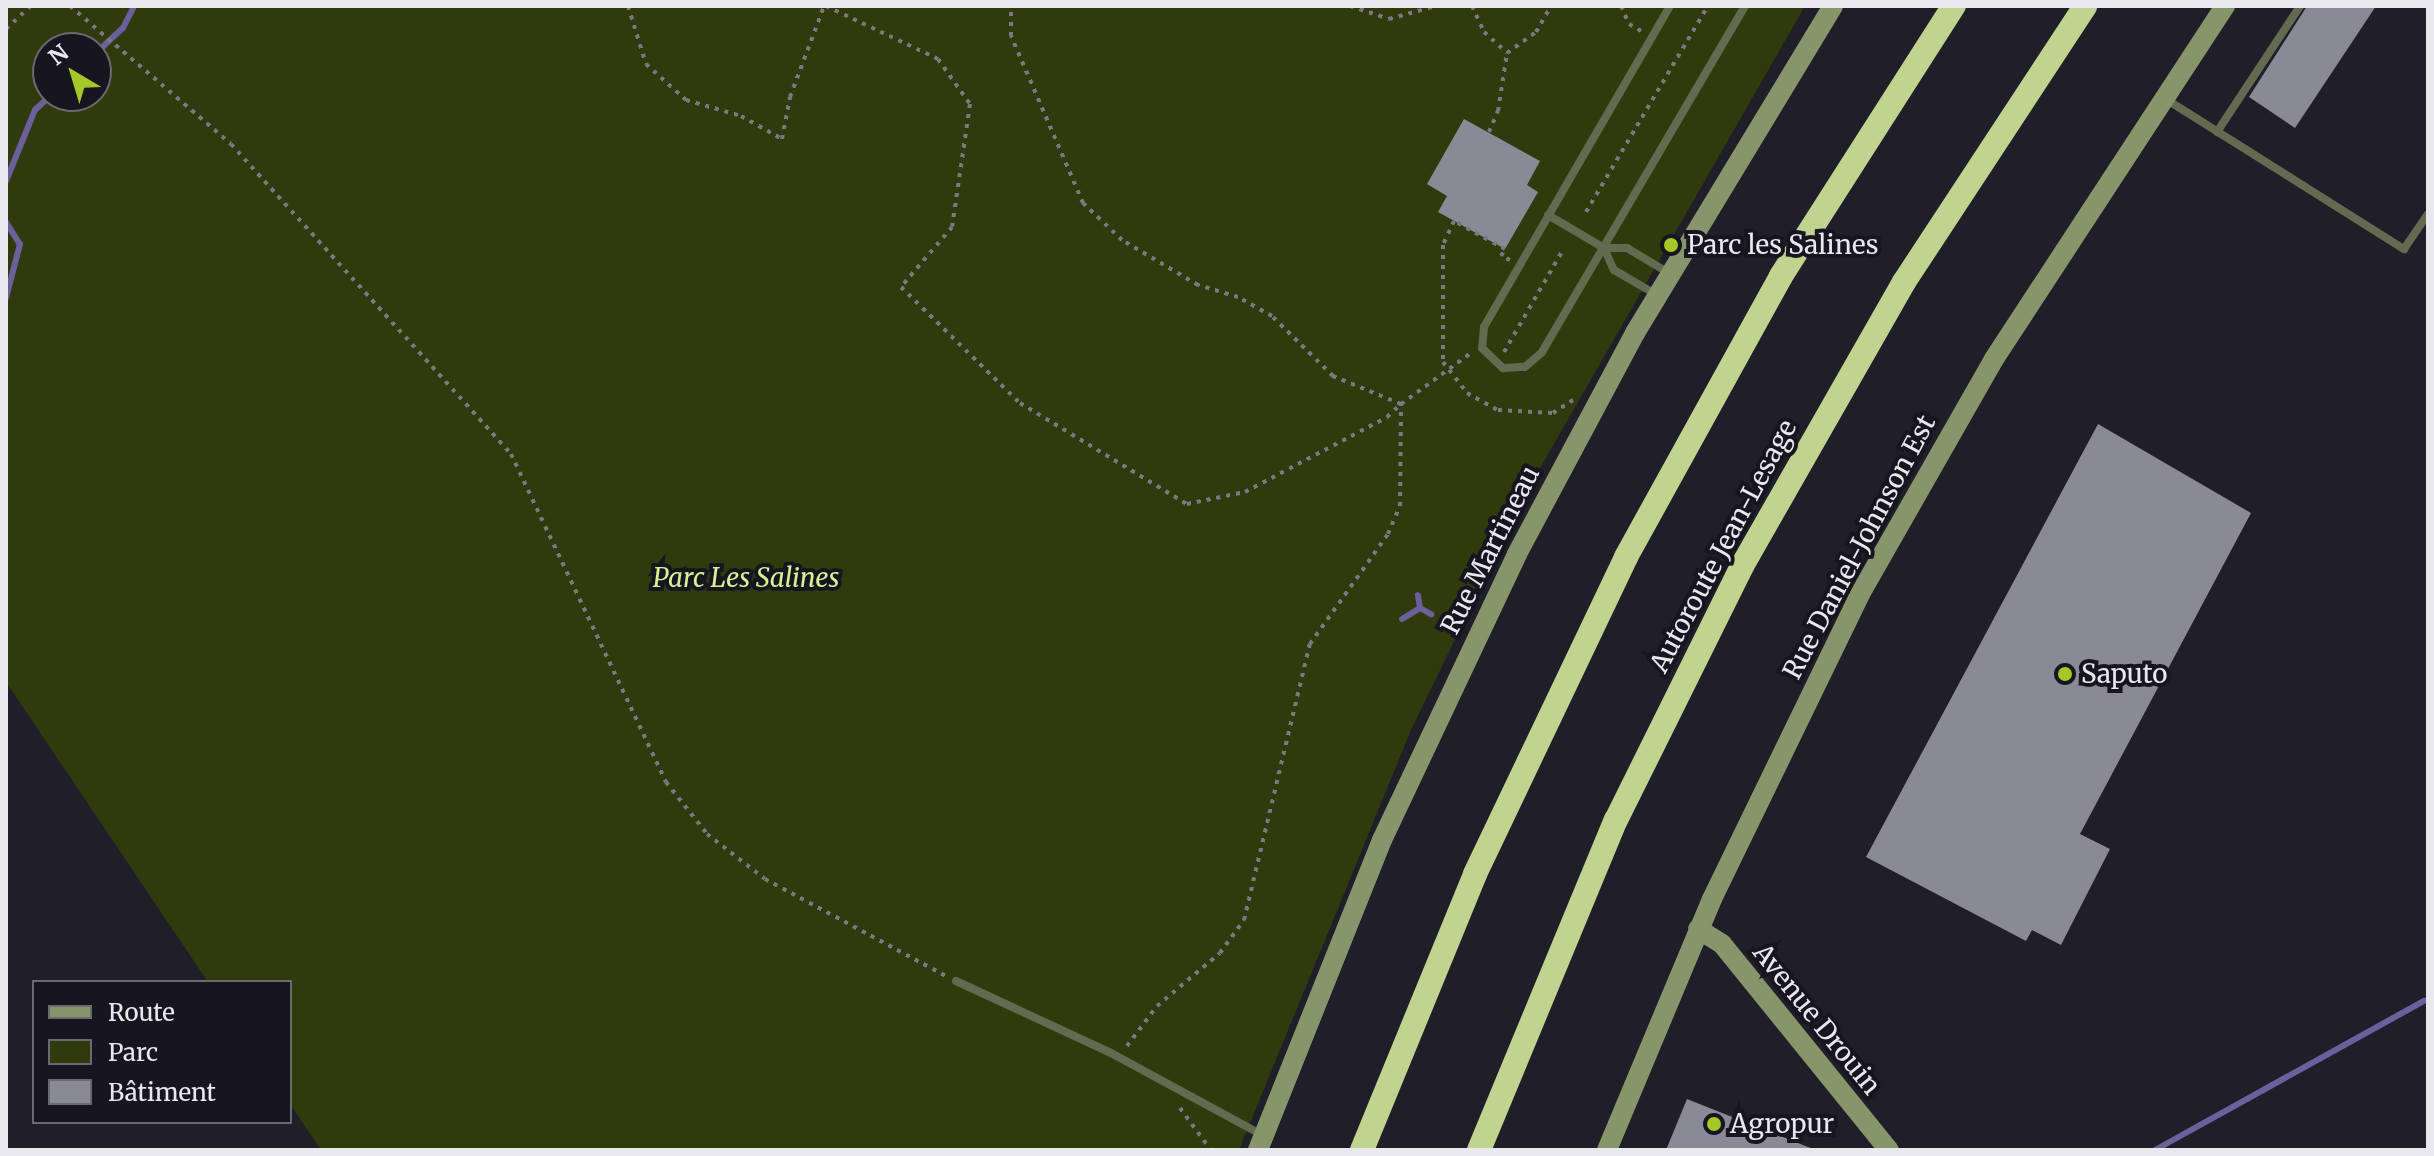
<!DOCTYPE html>
<meta charset="utf-8">
<style>
body{margin:0}
#map{position:relative;width:2434px;height:1156px;overflow:hidden;background:#201e29;font-family:Merriweather,serif}
div>[style]{position:absolute}
.green>*{inset:0;background:#303b0d}
.stream>*{height:6px;margin:-3px;padding:0 3px;transform-origin:3px;border-radius:3px;background:#6c609c}
.building>*{inset:0;background:#8a8996}
.path>*{height:4px;margin-top:-2px;transform-origin:0;background:repeating-linear-gradient(90deg,#7a7982 0 4px,transparent 0 10px)}
.lane>*{height:8px;margin:-4px;padding:0 4px;transform-origin:4px;border-radius:4px;background:#626a50}
.secondary>*{height:20px;margin:-10px;padding:0 10px;transform-origin:10px;border-radius:10px;background:#87956a}
.highway>*{height:24px;margin:-12px;padding:0 12px;transform-origin:12px;border-radius:12px;background:#bfd48f}
.dots>*{width:22px;height:22px;translate:-50% -50%;box-sizing:border-box;border:4px solid #17151f;border-radius:50%}
span{translate:-50% -50%;white-space:nowrap;text-align:center;line-height:1.15;-webkit-text-stroke:8px #17151f;paint-order:stroke}
.poi-label{font-size:26px;color:#e9e8ef}
.left{translate:0 -50%;text-align:left}
.street-label{font-size:26px;color:#e9e8ef}
.park-label{font-size:26px;color:#d6f294;font-style:italic}
.frame{position:absolute;inset:0;border:8px solid #e9e8ef;pointer-events:none}
.legend{position:absolute;left:32px;top:980px;width:260px;height:144px;box-sizing:border-box;background:#17151f;border:2px solid #6b6972;margin:0;padding:10px 14px;list-style:none;font-size:24px;color:#e9e8ef}
.legend li{display:flex;align-items:center;gap:16px;height:40px}
.legend b{width:40px;border:2px solid #6b6972}
.north{position:absolute;left:32px;top:32px;width:80px;height:80px;box-sizing:border-box;background:#17151f;border:2px solid #6b6972;border-radius:50%;rotate:322deg;font-size:22px;font-weight:700;line-height:32px;text-align:center;color:#e9e8ef}
.north::after{content:'';display:block;margin:auto;width:28px;height:36px;background:#a4c825;clip-path:polygon(50% 0,100% 100%,50% 72%,0 100%)}
</style>
<div id="map">
<div class="green">
<i style="clip-path:polygon(evenodd,6px 6px,1805px 6px,1527px 491px,1411px 730px,1239px 1150px,321px 1150px,290px 1104px,290px 982px,208px 982px,6px 682px,6px 6px,48px 48px,96px 48px,96px 96px,48px 96px,48px 48px)"></i>
</div>
<div class="stream">
<i style="left:96px;top:53px;width:37px;rotate:-43deg"></i>
<i style="left:123px;top:28px;width:25px;rotate:-63deg"></i>
<i style="left:6px;top:181px;width:77px;rotate:-67.8deg"></i>
<i style="left:35px;top:110px;width:21px;rotate:-43deg"></i>
<i style="left:6px;top:222px;width:26px;rotate:58deg"></i>
<i style="left:20px;top:244px;width:56px;rotate:104.5deg"></i>
<i style="left:1420px;top:608px;width:13px;rotate:29deg"></i>
<i style="left:1402px;top:619px;width:21px;rotate:-31deg"></i>
<i style="left:1420px;top:608px;width:13px;rotate:-99deg"></i>
<i style="left:2155px;top:1150px;width:308px;rotate:-29deg"></i>
</div>
<div class="building">
<i style="clip-path:polygon(2307px 6px,2376px 6px,2295px 128px,2249px 97px)"></i>
<i style="clip-path:polygon(1464px 119px,1540px 161px,1527px 185px,1538px 192px,1505px 249px,1438px 212px,1447px 196px,1427px 184px)"></i>
<i style="clip-path:polygon(2098px 424px,2251px 513px,2080px 834px,2110px 849px,2061px 945px,2032px 930px,2026px 941px,1866px 857px)"></i>
<i style="clip-path:polygon(1687px 1099px,1813px 1149px,1813px 1150px,1666px 1150px)"></i>
</div>
<div class="path">
<i style="left:70px;top:6px;width:212px;rotate:40.6deg"></i>
<i style="left:231px;top:144px;width:418px;rotate:47.9deg"></i>
<i style="left:511px;top:454px;width:363px;rotate:64.7deg"></i>
<i style="left:666px;top:782px;width:66px;rotate:51.7deg"></i>
<i style="left:707px;top:834px;width:73px;rotate:37.8deg"></i>
<i style="left:765px;top:879px;width:205px;rotate:28.2deg"></i>
<i style="left:628px;top:6px;width:61px;rotate:72.8deg"></i>
<i style="left:646px;top:64px;width:54px;rotate:42deg"></i>
<i style="left:686px;top:100px;width:57px;rotate:16.2deg"></i>
<i style="left:741px;top:116px;width:47px;rotate:29.3deg"></i>
<i style="left:782px;top:139px;width:43px;rotate:-79.2deg"></i>
<i style="left:790px;top:97px;width:97px;rotate:-69.5deg"></i>
<i style="left:826px;top:6px;width:124px;rotate:25.3deg"></i>
<i style="left:938px;top:59px;width:55px;rotate:54.6deg"></i>
<i style="left:970px;top:104px;width:124px;rotate:98.3deg"></i>
<i style="left:952px;top:227px;width:79px;rotate:130.4deg"></i>
<i style="left:901px;top:287px;width:166px;rotate:44.3deg"></i>
<i style="left:1020px;top:403px;width:195px;rotate:31.2deg"></i>
<i style="left:1187px;top:504px;width:59px;rotate:-11.7deg"></i>
<i style="left:1245px;top:492px;width:161px;rotate:-27.8deg"></i>
<i style="left:1387px;top:417px;width:19px;rotate:-43deg"></i>
<i style="left:1401px;top:404px;width:74px;rotate:-157.6deg"></i>
<i style="left:1333px;top:376px;width:86px;rotate:-135.5deg"></i>
<i style="left:1272px;top:316px;width:39px;rotate:-151deg"></i>
<i style="left:1238px;top:297px;width:42px;rotate:-163.3deg"></i>
<i style="left:1198px;top:285px;width:88px;rotate:-149.4deg"></i>
<i style="left:1122px;top:240px;width:54px;rotate:-136.5deg"></i>
<i style="left:1083px;top:203px;width:182px;rotate:-113.3deg"></i>
<i style="left:1011px;top:36px;width:30px;rotate:-90deg"></i>
<i style="left:1350px;top:6px;width:41px;rotate:18.4deg"></i>
<i style="left:1389px;top:19px;width:49px;rotate:-15.5deg"></i>
<i style="left:1472px;top:6px;width:29px;rotate:65deg"></i>
<i style="left:1484px;top:32px;width:31px;rotate:42deg"></i>
<i style="left:1621px;top:6px;width:20px;rotate:66deg"></i>
<i style="left:1629px;top:24px;width:14px;rotate:30deg"></i>
<i style="left:6px;top:29px;width:34px;rotate:-43deg"></i>
<i style="left:1489px;top:132px;width:23px;rotate:-67deg"></i>
<i style="left:1498px;top:111px;width:59px;rotate:-81.2deg"></i>
<i style="left:1507px;top:53px;width:36px;rotate:-36deg"></i>
<i style="left:1536px;top:32px;width:30px;rotate:-60deg"></i>
<i style="left:1586px;top:212px;width:239px;rotate:-59.4deg"></i>
<i style="left:1510px;top:260px;width:10px;rotate:-156deg"></i>
<i style="left:1501px;top:256px;width:8px;rotate:-60deg"></i>
<i style="left:1505px;top:249px;width:58px;rotate:-151.2deg"></i>
<i style="left:1454px;top:221px;width:26px;rotate:115deg"></i>
<i style="left:1443px;top:245px;width:117px;rotate:90deg"></i>
<i style="left:1443px;top:362px;width:39px;rotate:52deg"></i>
<i style="left:1467px;top:393px;width:35px;rotate:29deg"></i>
<i style="left:1498px;top:410px;width:55px;rotate:3.1deg"></i>
<i style="left:1553px;top:413px;width:27px;rotate:-33deg"></i>
<i style="left:1504px;top:352px;width:118px;rotate:-60deg"></i>
<i style="left:1127px;top:1046px;width:50px;rotate:-53.1deg"></i>
<i style="left:1157px;top:1006px;width:82px;rotate:-40.1deg"></i>
<i style="left:1220px;top:953px;width:41px;rotate:-54deg"></i>
<i style="left:1244px;top:920px;width:284px;rotate:-76.6deg"></i>
<i style="left:1310px;top:644px;width:135px;rotate:-54.7deg"></i>
<i style="left:1388px;top:534px;width:30px;rotate:-67deg"></i>
<i style="left:1400px;top:506px;width:102px;rotate:-89.4deg"></i>
<i style="left:1401px;top:404px;width:88px;rotate:-36.2deg"></i>
<i style="left:1180px;top:1108px;width:52px;rotate:53.6deg"></i>
</div>
<div class="lane">
<i style="left:1670px;top:6px;width:371px;rotate:120.1deg"></i>
<i style="left:1484px;top:327px;width:21px;rotate:95deg"></i>
<i style="left:1482px;top:348px;width:29px;rotate:44deg"></i>
<i style="left:1503px;top:368px;width:22px;rotate:-3deg"></i>
<i style="left:1525px;top:367px;width:23px;rotate:-41deg"></i>
<i style="left:1542px;top:352px;width:401px;rotate:-59.6deg"></i>
<i style="left:2164px;top:98px;width:284px;rotate:32.2deg"></i>
<i style="left:2404px;top:249px;width:42px;rotate:-55.6deg"></i>
<i style="left:2217px;top:132px;width:151px;rotate:-56.6deg"></i>
<i style="left:1548px;top:215px;width:65px;rotate:30.5deg"></i>
<i style="left:1604px;top:248px;width:23px"></i>
<i style="left:1627px;top:248px;width:49px;rotate:30.8deg"></i>
<i style="left:1604px;top:248px;width:24px;rotate:66deg"></i>
<i style="left:1614px;top:270px;width:50px;rotate:30.2deg"></i>
<i style="left:956px;top:981px;width:171px;rotate:24.9deg"></i>
<i style="left:1111px;top:1053px;width:172px;rotate:28.5deg"></i>
</div>
<div class="secondary">
<i style="left:1698px;top:929px;width:28px;rotate:32deg"></i>
<i style="left:1722px;top:944px;width:265px;rotate:51deg"></i>
<i style="left:1258px;top:1150px;width:334px;rotate:-68.2deg"></i>
<i style="left:1382px;top:840px;width:316px;rotate:-64.7deg"></i>
<i style="left:1517px;top:554px;width:251px;rotate:-61.9deg"></i>
<i style="left:1635px;top:333px;width:382px;rotate:-58.8deg"></i>
<i style="left:1607px;top:1150px;width:272px;rotate:-67.3deg"></i>
<i style="left:1712px;top:899px;width:339px;rotate:-64.1deg"></i>
<i style="left:1860px;top:594px;width:271px;rotate:-60.3deg"></i>
<i style="left:1994px;top:359px;width:422px;rotate:-56.8deg"></i>
</div>
<div class="highway">
<i style="left:1362px;top:1150px;width:298px;rotate:-67.7deg"></i>
<i style="left:1475px;top:874px;width:351px;rotate:-64.5deg"></i>
<i style="left:1626px;top:557px;width:321px;rotate:-61.1deg"></i>
<i style="left:1781px;top:276px;width:321px;rotate:-57.4deg"></i>
<i style="left:1479px;top:1150px;width:357px;rotate:-67.5deg"></i>
<i style="left:1616px;top:820px;width:284px;rotate:-63.6deg"></i>
<i style="left:1742px;top:566px;width:327px;rotate:-60.3deg"></i>
<i style="left:1904px;top:282px;width:330px;rotate:-56.7deg"></i>
</div>
<div class="dots">
<i style="left:1671px;top:245px;background:#a4c825"></i>
<i style="left:2065px;top:674px;background:#a4c825"></i>
<i style="left:1714px;top:1124px;background:#a4c825"></i>
</div>
<div class="poi-label">
<span class="left" style="left:1687px;top:245px">Parc les Salines</span>
<span class="left" style="left:2081px;top:674px">Saputo</span>
<span class="left" style="left:1730px;top:1124px">Agropur</span>
</div>
<div class="street-label">
<span style="left:1723px;top:546px;rotate:-62deg">Autoroute Jean-Lesage</span>
<span style="left:1859px;top:547px;rotate:-62deg">Rue Daniel-Johnson Est</span>
<span style="left:1490px;top:550px;rotate:-63deg">Rue Martineau</span>
<span style="left:1817px;top:1019px;rotate:51deg">Avenue Drouin</span>
</div>
<div class="park-label">
<span style="left:746px;top:578px">Parc Les Salines</span>
</div>
<div class="frame"></div>
<ul class="legend">
<li><b style="height:10px;background:#87956a"></b>Route</li>
<li><b style="height:22px;background:#303b0d"></b>Parc</li>
<li><b style="height:22px;background:#8a8996"></b>Bâtiment</li>
</ul>
<div class="north">N</div>
</div>
